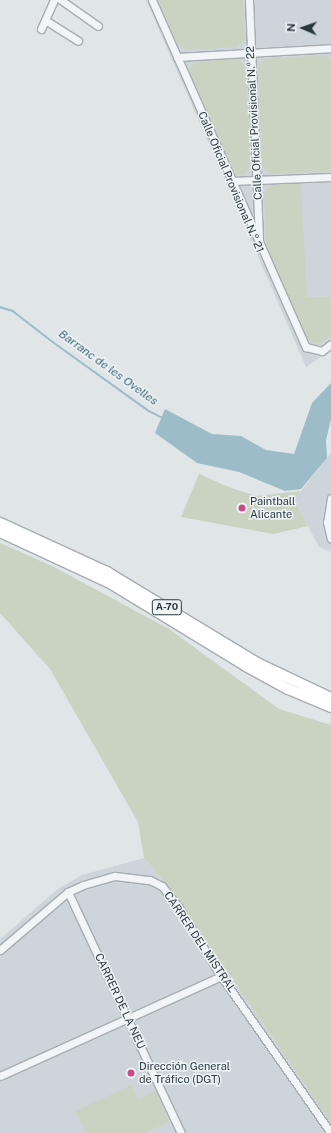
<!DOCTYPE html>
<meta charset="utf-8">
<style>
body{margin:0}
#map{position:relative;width:331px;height:1133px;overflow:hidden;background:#e0e5e8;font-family:"Public Sans",sans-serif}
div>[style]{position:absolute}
.built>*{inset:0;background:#ced5da}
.green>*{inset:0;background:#cad2c1}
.water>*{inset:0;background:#9cbdc7}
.stream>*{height:1.5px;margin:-0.75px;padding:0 0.75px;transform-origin:0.75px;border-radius:0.75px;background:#9cbdc7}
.roads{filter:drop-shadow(1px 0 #a5adb2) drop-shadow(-1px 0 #a5adb2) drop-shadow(0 1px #a5adb2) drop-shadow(0 -1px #a5adb2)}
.minor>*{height:7px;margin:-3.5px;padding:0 3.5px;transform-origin:3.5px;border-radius:3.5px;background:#f2f5f7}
.highway>*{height:10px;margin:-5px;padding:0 5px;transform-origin:5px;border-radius:5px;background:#fff}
.dots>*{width:11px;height:11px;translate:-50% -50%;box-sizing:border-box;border:2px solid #eff4f6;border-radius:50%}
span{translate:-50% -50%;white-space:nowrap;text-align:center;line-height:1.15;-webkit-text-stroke:3px #eff4f6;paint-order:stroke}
.shield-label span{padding:1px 3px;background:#eff4f6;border:1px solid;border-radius:3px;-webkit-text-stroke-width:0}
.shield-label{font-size:10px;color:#29373f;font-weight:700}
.street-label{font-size:11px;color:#29373f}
.poi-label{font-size:11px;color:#29373f}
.left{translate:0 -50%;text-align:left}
.water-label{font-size:12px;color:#356171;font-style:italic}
.north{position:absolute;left:283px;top:8px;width:40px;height:40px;-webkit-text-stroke:3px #eff4f6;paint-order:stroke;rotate:272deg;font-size:11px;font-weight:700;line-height:16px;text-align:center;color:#29373f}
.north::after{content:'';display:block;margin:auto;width:14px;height:18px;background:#29373f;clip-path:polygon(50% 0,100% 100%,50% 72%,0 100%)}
</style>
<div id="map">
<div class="built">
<i style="clip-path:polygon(146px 0,331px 0,331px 350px,306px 367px)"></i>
<i style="clip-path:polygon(331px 453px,331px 552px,319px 547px,294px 500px)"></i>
<i style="clip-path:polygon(144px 858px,175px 895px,331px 1123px,331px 1133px,0 1133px,0 939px,59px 888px,82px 875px)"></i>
</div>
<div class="green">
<i style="clip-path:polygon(158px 0,243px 0,245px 38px,237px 47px,187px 50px,178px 44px)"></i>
<i style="clip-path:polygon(326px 55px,331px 60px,331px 171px,271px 174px,262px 167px,258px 65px,264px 59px)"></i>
<i style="clip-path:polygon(238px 59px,246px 67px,251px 167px,243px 175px,235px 175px,189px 70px,195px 61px)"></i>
<i style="clip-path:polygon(301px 183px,307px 297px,331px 297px,331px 336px,318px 344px,307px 341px,266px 247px,264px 193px,270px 185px)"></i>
<i style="clip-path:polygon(199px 474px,231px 488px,257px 496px,301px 491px,294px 500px,308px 526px,273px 534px,181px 517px)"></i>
<i style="clip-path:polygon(0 543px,52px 566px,169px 629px,279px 709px,331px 725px,331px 1123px,175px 895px,144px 858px,138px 822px,50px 669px,0 613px)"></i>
<i style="clip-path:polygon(131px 1085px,138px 1098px,156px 1091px,169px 1122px,144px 1133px,86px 1133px,76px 1111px)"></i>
</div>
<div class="water">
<i style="clip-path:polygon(331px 383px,331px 419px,326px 440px,327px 458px,301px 489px,285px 491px,239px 472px,197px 463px,155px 433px,165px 409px,212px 434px,241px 436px,266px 450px,294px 454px,312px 403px)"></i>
</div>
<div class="stream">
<i style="left:0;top:307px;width:14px;rotate:17deg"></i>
<i style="left:13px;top:311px;width:51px;rotate:37.8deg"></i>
<i style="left:53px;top:342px;width:118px;rotate:35.7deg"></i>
<i style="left:149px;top:411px;width:16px;rotate:27deg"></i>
</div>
<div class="roads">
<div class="minor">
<i style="left:61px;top:0;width:45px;rotate:35.1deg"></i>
<i style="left:152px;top:0;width:380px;rotate:66.1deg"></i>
<i style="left:306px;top:347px;width:16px;rotate:14deg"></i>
<i style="left:322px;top:351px;width:11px;rotate:-38deg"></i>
<i style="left:249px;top:0;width:242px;rotate:87.6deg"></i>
<i style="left:45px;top:20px;width:39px;rotate:32deg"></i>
<i style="left:41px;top:29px;width:32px;rotate:-66deg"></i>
<i style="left:177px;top:57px;width:154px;rotate:-3.3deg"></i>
<i style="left:231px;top:181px;width:100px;rotate:-2.3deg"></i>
<i style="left:331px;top:498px;width:24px;rotate:99deg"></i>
<i style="left:327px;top:522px;width:17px;rotate:77deg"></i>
<i style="left:68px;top:892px;width:266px;rotate:64.9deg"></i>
<i style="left:0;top:950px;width:89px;rotate:-40.5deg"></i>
<i style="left:68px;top:892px;width:17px;rotate:-25deg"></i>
<i style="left:83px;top:885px;width:33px;rotate:-16deg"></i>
<i style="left:115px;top:876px;width:35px;rotate:7deg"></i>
<i style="left:150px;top:880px;width:13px;rotate:27deg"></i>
<i style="left:162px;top:886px;width:28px;rotate:52deg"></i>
<i style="left:179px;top:908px;width:80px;rotate:58.3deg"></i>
<i style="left:221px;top:976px;width:192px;rotate:55deg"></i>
<i style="left:0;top:1076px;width:243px;rotate:-24.3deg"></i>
</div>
<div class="highway">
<i style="left:0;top:523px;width:118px;rotate:24.6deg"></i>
<i style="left:107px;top:572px;width:175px;rotate:31.2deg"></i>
<i style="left:257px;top:663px;width:82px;rotate:25.3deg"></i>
<i style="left:0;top:532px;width:121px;rotate:24.9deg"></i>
<i style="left:110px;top:583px;width:159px;rotate:31.4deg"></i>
<i style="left:246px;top:666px;width:48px;rotate:28.7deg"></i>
<i style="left:288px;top:689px;width:47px;rotate:22.7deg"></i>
</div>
</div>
<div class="dots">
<i style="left:242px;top:508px;background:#c94982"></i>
<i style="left:131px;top:1073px;background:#c94982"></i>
</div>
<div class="shield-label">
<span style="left:167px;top:607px">A-70</span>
</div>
<div class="street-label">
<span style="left:254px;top:123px;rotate:-93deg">Calle Oficial Provisional N.º 22</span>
<span style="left:231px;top:182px;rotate:67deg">Calle Oficial Provisional N.º 21</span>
<span style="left:200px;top:942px;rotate:56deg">CARRER DEL MISTRAL</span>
<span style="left:120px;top:1001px;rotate:65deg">CARRER DE LA NEU</span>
</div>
<div class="poi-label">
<span class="left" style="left:250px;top:508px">Paintball<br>Alicante</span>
<span class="left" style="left:139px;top:1073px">Dirección General<br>de Tráfico (DGT)</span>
</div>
<div class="water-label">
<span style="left:108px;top:368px;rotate:36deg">Barranc de les Ovelles</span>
</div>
<div class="north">N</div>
</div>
